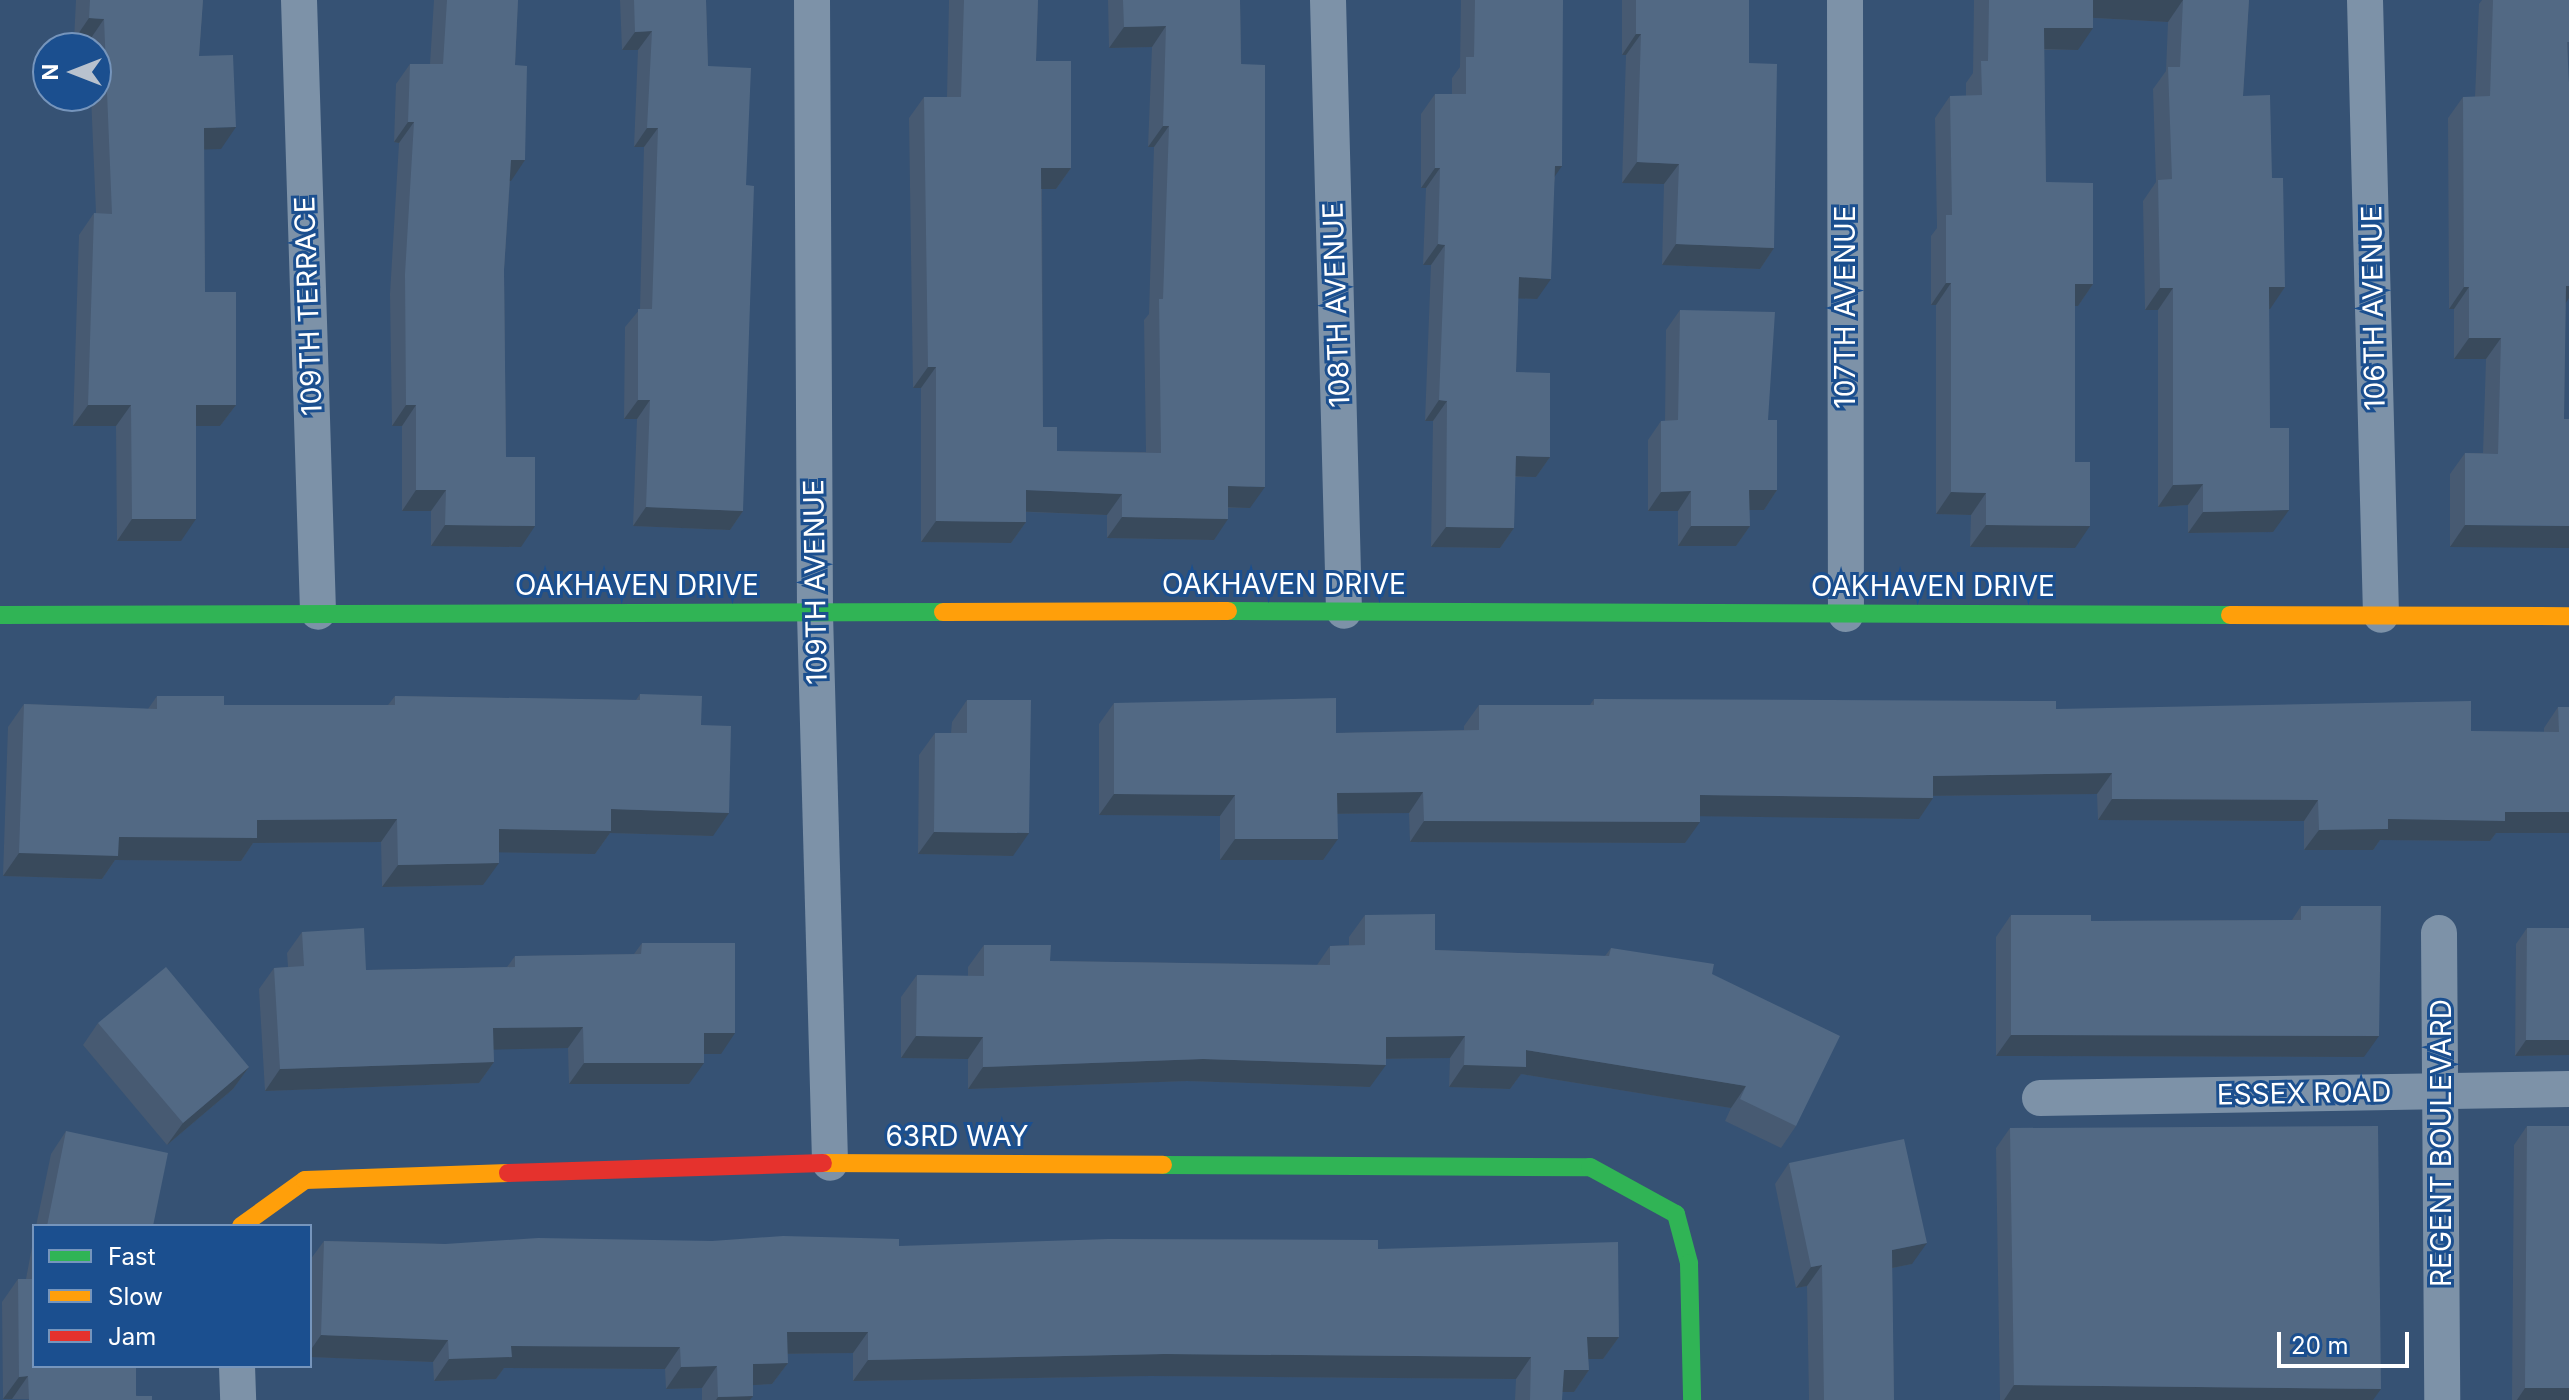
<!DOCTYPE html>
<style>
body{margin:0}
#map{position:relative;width:2569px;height:1400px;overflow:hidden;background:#365274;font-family:Inter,sans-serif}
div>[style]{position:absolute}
.street>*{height:36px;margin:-18px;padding:0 18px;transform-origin:18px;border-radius:18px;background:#7d92a8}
.fast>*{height:18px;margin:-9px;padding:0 9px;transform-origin:9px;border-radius:9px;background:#30b455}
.slow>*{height:18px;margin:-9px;padding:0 9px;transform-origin:9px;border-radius:9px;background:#ff9f0a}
.jam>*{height:18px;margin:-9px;padding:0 9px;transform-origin:9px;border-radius:9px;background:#e5322d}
.wall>*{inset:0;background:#475a72}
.shaded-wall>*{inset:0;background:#394a5c}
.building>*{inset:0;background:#526984}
span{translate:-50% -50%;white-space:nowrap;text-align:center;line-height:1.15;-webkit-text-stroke:6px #1b4f8f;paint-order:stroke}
.street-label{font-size:28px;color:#fff}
.legend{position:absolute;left:32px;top:1224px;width:280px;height:144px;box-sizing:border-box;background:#1b4f8f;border:2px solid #7695bc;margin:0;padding:10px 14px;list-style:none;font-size:24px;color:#fff}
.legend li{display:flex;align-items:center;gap:16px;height:40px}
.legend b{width:40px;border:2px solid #7695bc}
.north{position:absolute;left:32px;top:32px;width:80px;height:80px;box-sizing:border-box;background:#1b4f8f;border:2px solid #7695bc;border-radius:50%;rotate:270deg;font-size:22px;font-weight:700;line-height:32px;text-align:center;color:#fff}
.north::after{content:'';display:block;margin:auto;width:28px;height:36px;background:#b9c2ce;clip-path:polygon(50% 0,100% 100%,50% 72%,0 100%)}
.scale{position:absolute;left:2277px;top:1332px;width:132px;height:36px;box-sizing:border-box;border:4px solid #fff;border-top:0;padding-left:10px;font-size:24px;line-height:28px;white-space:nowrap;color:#fff;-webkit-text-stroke:6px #1b4f8f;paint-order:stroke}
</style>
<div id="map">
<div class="street">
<i style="left:299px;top:0;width:612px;rotate:88.22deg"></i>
<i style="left:812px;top:0;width:614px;rotate:89.72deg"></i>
<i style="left:815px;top:614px;width:549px;rotate:88.43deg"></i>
<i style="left:1328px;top:0;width:611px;rotate:88.5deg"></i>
<i style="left:1845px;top:0;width:614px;rotate:89.91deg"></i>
<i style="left:2365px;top:0;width:615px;rotate:88.51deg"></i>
<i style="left:2439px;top:933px;width:467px;rotate:89.6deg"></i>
<i style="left:2040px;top:1098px;width:529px;rotate:-0.97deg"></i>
<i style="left:237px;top:1366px;width:34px;rotate:88deg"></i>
</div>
<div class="fast">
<i style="left:1228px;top:611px;width:1002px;rotate:0.23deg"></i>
<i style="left:0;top:615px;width:943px;rotate:-0.18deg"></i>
<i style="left:1163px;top:1165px;width:427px;rotate:0.3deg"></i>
<i style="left:1590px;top:1167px;width:98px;rotate:28.7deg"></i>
<i style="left:1676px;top:1214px;width:51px;rotate:75.1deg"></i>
<i style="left:1689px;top:1263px;width:137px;rotate:88.7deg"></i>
</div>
<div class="slow">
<i style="left:943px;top:612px;width:285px;rotate:-0.2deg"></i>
<i style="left:2230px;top:615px;width:339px;rotate:0.2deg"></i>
<i style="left:823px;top:1163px;width:340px;rotate:0.3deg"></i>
<i style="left:241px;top:1226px;width:79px;rotate:-35.7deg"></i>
<i style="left:305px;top:1180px;width:203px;rotate:-2deg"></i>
</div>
<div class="jam">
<i style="left:508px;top:1173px;width:315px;rotate:-1.8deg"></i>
</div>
<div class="wall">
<i style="clip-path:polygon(76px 0,203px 0,199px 56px,221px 149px,204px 149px,205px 292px,236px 405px,220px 426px,196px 426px,181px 541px,117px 541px,116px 426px,73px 426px,79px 235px,94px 213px,96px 213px,91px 96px,96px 96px,96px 48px,89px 48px,89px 41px,74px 40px)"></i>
<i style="clip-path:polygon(434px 0,518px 0,515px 65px,525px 160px,510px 181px,504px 270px,506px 457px,521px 547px,431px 546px,431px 511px,402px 511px,402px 426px,392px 426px,390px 294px,399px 143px,394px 142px,396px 84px,410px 64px,430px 64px)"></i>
<i style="clip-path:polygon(620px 0,706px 0,708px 66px,746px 185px,743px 511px,730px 530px,633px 526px,637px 419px,624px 419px,625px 327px,640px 309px,644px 147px,634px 147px,638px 50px,622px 50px)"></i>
<i style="clip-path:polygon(949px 0,1038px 0,1036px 61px,1071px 168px,1056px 189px,1042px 189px,1043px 427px,1057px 451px,1146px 452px,1144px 320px,1149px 314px,1154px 147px,1148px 147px,1152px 47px,1109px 48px,1108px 0,1240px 0,1250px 508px,1228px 508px,1214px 540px,1107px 538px,1107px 515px,1026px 512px,1026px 522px,1011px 543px,921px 542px,921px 388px,913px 388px,909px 118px,924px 97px,947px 97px)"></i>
<i style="clip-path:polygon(1461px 0,1563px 0,1555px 177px,1537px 299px,1518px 298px,1516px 372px,1550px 457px,1536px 477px,1515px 477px,1514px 528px,1500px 548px,1431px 547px,1433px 421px,1425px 421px,1431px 265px,1423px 265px,1426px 188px,1421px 188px,1421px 114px,1435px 94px,1452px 94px,1452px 78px,1460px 67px)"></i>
<i style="clip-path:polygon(1622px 0,1749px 0,1749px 63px,1774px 248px,1760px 269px,1662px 265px,1664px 184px,1622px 183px,1626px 55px,1622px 55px)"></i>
<i style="clip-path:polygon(1974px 0,2249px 0,2243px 96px,2272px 178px,2285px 287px,2269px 309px,2270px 428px,2273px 532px,2188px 533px,2188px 505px,2158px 507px,2158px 310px,2145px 310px,2143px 201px,2156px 182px,2153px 89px,2166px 71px,2168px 22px,2093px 18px,2078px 50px,2044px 50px,2046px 182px,2093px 284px,2078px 306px,2075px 306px,2075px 548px,1970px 547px,1971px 515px,1936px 514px,1936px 305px,1931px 305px,1931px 236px,1937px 228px,1935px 118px,1950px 96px,1966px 96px,1966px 83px,1973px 73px)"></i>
<i style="clip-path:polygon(2482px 0,2569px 0,2564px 419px,2450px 547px,2450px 474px,2465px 453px,2483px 453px,2486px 359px,2454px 359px,2454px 309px,2449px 309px,2448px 118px,2463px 97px,2475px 97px,2479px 4px)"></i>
<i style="clip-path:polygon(1680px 310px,1768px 420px,1777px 490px,1764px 510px,1749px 510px,1750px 526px,1736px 546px,1678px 546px,1678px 511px,1648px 511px,1648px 440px,1661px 421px,1665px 421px,1666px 330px)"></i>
<i style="clip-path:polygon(640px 694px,701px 725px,713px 836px,610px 833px,595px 854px,499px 852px,483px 885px,382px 887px,381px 842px,253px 843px,241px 861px,115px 860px,102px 879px,3px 876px,8px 727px,24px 704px,148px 709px,157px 696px,224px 705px,388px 705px,395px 696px,636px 700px)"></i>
<i style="clip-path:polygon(1594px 699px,2056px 709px,2471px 731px,2544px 732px,2544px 728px,2558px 707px,2569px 833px,2496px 833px,2490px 841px,2380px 840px,2373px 850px,2304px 850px,2304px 821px,2098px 820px,2097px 794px,1933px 796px,1919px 819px,1700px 816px,1685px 843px,1410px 842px,1409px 813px,1337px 814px,1323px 860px,1220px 860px,1220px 816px,1099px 815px,1099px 724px,1114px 703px,1336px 733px,1464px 730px,1464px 726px,1479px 705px,1590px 705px)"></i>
<i style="clip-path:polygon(967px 700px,1013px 856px,918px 854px,919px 755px,935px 733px,951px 733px,952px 722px)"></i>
<i style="clip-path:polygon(2301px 906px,2364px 1057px,1996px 1056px,1996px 937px,2011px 915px,2091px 921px,2292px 920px)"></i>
<i style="clip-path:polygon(1365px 915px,1435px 950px,1605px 956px,1611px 948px,1712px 974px,1796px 1126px,1781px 1148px,1725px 1121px,1731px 1108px,1521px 1074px,1510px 1089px,1449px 1087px,1450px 1058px,1386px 1059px,1370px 1087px,1187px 1081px,968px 1089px,968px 1059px,901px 1058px,901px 997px,917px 975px,968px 976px,968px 967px,984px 945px,1050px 961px,1317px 965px,1330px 946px,1349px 945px,1349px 937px)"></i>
<i style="clip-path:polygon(2527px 928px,2569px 928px,2569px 1055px,2515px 1056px,2516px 944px)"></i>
<i style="clip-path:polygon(302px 932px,366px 970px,507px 967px,515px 956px,634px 954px,642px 943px,721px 1054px,704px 1054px,689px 1084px,569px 1084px,568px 1048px,493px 1049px,494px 1062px,479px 1083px,265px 1091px,259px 989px,274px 968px,288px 967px,287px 953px)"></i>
<i style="clip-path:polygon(98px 1023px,249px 1067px,233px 1089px,167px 1145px,83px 1045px)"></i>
<i style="clip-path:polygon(2527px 1126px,2569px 1400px,2512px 1400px,2514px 1145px)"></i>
<i style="clip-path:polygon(2010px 1128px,2373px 1400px,2000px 1400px,1996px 1148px)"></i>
<i style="clip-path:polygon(66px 1131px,153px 1226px,36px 1226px,51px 1154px)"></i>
<i style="clip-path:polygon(1789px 1163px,1912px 1264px,1892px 1268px,1894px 1400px,1809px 1400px,1807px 1286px,1796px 1288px,1775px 1184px)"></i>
<i style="clip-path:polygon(34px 1236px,34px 1366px,152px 1400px,3px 1399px,2px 1302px,18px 1279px,26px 1279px)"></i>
<i style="clip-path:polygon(324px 1241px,445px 1244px,1378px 1249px,1619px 1337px,1603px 1359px,1588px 1359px,1589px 1370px,1574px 1392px,1562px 1392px,1562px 1400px,1515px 1400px,1516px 1379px,1150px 1376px,853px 1381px,853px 1353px,787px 1354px,788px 1363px,772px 1384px,753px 1385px,753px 1396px,750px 1400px,702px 1400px,702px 1388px,666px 1389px,665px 1369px,504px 1368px,496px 1379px,434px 1381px,433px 1362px,310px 1357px,310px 1260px)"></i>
</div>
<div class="shaded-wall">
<i style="clip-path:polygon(2090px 0,2183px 0,2168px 22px,2078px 17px)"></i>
<i style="clip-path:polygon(89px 18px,104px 19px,89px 41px,74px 40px)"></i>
<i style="clip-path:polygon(1166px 26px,1152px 47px,1109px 48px,1124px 27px)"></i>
<i style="clip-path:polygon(2044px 28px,2093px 28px,2078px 50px,2029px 49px)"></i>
<i style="clip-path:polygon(652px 31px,638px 50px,622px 50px,635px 32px)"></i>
<i style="clip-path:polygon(1636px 34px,1641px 34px,1626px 55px,1622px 55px)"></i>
<i style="clip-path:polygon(408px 122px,414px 122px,399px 143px,394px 142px)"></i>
<i style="clip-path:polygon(1163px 126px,1169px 126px,1154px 147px,1148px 147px)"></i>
<i style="clip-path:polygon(236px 127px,221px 149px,189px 150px,204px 128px)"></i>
<i style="clip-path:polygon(647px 128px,658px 128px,644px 147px,634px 147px)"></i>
<i style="clip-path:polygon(511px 160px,525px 160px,511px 181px,497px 180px)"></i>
<i style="clip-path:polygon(1637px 162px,1679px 164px,1664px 184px,1622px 183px)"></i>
<i style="clip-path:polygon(1555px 166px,1562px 166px,1548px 186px)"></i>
<i style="clip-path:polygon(1041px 168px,1071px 168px,1056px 189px,1027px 189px)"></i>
<i style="clip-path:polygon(1435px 168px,1440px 168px,1426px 188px,1421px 188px)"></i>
<i style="clip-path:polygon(1438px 244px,1445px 245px,1431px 265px,1423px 265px)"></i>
<i style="clip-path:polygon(1676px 244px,1774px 248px,1760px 269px,1662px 265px)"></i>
<i style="clip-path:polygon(1519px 277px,1551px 279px,1537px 299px,1505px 298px)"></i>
<i style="clip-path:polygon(1946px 283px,1951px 283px,1936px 305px,1931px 305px)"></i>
<i style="clip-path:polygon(2075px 284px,2093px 284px,2078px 306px,2060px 306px)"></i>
<i style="clip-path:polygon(2566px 286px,2569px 286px,2569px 298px,2563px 307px)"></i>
<i style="clip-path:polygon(2269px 287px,2285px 287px,2270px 309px,2254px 309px)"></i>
<i style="clip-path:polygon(2464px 287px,2469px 287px,2454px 309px,2449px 309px)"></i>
<i style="clip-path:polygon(2160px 288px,2173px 288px,2158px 310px,2145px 310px)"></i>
<i style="clip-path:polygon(2469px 338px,2501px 338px,2486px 359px,2454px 359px)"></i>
<i style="clip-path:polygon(928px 367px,936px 367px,921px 388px,913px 388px)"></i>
<i style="clip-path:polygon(638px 400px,650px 400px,637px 419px,624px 419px)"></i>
<i style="clip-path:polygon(1439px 400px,1447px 401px,1433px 421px,1425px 421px)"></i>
<i style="clip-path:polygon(88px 405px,131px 405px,116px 426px,73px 426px)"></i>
<i style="clip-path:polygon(196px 405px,236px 405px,220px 426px,181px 426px)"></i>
<i style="clip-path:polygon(406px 405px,416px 405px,402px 426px,392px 426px)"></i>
<i style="clip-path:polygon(1516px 456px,1550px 457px,1536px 477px,1501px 476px)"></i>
<i style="clip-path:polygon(2203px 484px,2188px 505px,2158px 507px,2173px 485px)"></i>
<i style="clip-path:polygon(1228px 486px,1265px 487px,1250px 508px,1214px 507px)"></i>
<i style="clip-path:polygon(416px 490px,446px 490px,431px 511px,402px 511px)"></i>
<i style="clip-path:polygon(1026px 490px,1122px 494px,1107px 515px,1011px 511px)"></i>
<i style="clip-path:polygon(1749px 490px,1777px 490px,1764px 510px,1735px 510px)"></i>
<i style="clip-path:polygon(1691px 491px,1678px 511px,1648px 511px,1661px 492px)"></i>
<i style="clip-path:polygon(1951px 492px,1986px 493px,1971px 515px,1936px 514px)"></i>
<i style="clip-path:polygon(646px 507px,743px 511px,730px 530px,633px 526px)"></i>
<i style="clip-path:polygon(2289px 510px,2273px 532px,2188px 533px,2203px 512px)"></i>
<i style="clip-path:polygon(1122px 517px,1228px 519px,1214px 540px,1107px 538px)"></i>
<i style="clip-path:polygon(132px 519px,196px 519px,181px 541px,117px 541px)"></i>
<i style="clip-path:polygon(936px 521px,1026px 522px,1011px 543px,921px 542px)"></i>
<i style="clip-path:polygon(445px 525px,535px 526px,521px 547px,431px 546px)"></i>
<i style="clip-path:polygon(1986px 525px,2090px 526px,2075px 548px,1970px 547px)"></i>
<i style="clip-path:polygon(2465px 525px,2569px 526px,2569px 548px,2450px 547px)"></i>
<i style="clip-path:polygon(1691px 526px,1750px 526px,1736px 546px,1678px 546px)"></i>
<i style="clip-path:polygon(1446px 527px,1514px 528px,1500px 548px,1431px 547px)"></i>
<i style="clip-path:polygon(2112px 773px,2097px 794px,1919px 796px,1933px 776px)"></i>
<i style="clip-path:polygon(1423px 792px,1409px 813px,1322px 814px,1337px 793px)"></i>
<i style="clip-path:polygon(1114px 794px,1235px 795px,1220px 816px,1099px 815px)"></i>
<i style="clip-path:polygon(1700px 795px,1933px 798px,1919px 819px,1685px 816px)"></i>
<i style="clip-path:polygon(2112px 799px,2318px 800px,2304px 821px,2098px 820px)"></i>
<i style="clip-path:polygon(611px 809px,729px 813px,713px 836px,610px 833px,595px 854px,483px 852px,499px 829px)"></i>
<i style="clip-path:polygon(2505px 812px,2569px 812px,2569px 833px,2496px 833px,2490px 841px,2380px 840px,2373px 850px,2304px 850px,2319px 830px,2388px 819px)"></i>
<i style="clip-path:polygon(397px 819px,381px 842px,253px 843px,241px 861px,115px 860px,102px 879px,3px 876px,19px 853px,119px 837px,257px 820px)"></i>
<i style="clip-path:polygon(1424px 821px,1700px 822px,1685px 843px,1410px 842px)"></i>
<i style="clip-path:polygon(934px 832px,1029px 833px,1013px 856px,918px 854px)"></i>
<i style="clip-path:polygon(1235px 839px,1338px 839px,1323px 860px,1220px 860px)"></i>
<i style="clip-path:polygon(499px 863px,483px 885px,382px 887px,398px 865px)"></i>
<i style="clip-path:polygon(583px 1027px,568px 1048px,478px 1050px,493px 1028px)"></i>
<i style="clip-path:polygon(704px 1033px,735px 1033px,721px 1054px,689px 1054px)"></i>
<i style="clip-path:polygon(2011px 1035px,2379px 1036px,2364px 1057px,1996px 1056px)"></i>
<i style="clip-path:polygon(916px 1036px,983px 1037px,968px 1059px,901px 1058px)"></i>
<i style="clip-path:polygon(1465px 1036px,1450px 1058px,1371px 1059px,1386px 1037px)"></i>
<i style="clip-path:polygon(2526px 1040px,2569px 1040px,2569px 1055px,2515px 1056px)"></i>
<i style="clip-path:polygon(1526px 1050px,1746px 1086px,1731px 1108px,1521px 1074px,1510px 1089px,1449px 1087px,1464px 1065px)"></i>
<i style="clip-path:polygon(1203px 1059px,1386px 1065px,1370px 1087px,1187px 1081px,968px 1089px,983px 1067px)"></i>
<i style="clip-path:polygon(494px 1062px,479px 1083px,265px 1091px,280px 1069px)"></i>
<i style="clip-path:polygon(584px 1063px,704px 1063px,689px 1084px,569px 1084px)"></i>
<i style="clip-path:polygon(249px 1067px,233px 1089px,167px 1145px,183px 1123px)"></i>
<i style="clip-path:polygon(1927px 1243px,1912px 1264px,1877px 1271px,1892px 1250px)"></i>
<i style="clip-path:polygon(1822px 1265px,1807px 1286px,1796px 1288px,1811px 1267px)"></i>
<i style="clip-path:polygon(787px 1332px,868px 1332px,853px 1353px,771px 1354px)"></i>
<i style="clip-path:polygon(321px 1335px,448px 1340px,433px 1362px,310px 1357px,310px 1351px)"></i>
<i style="clip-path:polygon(1587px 1337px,1619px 1337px,1603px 1359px,1572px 1359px)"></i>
<i style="clip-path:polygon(511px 1346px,680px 1347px,665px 1369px,504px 1368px,496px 1379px,434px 1381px,449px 1359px)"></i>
<i style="clip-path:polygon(1165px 1354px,1531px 1357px,1516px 1379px,1150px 1376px,853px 1381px,868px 1360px)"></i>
<i style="clip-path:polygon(788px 1363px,772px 1384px,737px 1386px,753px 1364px)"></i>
<i style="clip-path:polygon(717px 1366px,702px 1388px,666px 1389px,681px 1367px)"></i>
<i style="clip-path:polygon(1564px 1370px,1589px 1370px,1574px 1392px,1549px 1392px)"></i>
<i style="clip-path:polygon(28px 1376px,12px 1399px,3px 1399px,19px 1377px)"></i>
<i style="clip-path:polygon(2014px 1385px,2381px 1389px,2373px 1400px,2004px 1400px)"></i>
<i style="clip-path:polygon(2525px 1388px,2569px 1388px,2569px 1400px,2517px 1400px)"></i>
<i style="clip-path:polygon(753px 1396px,750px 1400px,716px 1400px,718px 1397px)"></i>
</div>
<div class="building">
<i style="clip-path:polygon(90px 0,203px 0,199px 56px,233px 55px,236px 127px,204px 128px,205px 292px,236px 292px,236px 405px,196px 405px,196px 519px,132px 519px,131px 405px,88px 405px,94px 213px,112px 214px,104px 19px,89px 18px)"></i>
<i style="clip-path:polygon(447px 0,518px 0,515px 65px,527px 66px,525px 160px,511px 160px,504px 270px,506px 457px,535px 457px,535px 526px,445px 525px,446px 490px,416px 490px,416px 405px,406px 405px,405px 274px,414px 122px,408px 122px,410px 64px,443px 64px)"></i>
<i style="clip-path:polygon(634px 0,706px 0,708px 66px,751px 68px,746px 185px,754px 186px,743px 511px,646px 507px,650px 400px,638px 400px,638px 309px,652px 309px,658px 128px,647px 128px,652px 31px,635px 32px)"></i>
<i style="clip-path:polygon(964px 0,1038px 0,1036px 61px,1071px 61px,1071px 168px,1041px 168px,1043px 427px,1057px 427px,1057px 451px,1161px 453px,1159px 299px,1163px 299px,1169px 126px,1163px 126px,1166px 26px,1124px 27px,1123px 0,1240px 0,1241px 64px,1265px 65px,1265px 487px,1228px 486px,1228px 519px,1122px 517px,1122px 494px,1026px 490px,1026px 522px,936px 521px,936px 367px,928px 367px,924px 97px,961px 97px)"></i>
<i style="clip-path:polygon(1475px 0,1563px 0,1562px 166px,1555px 166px,1551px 279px,1519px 277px,1516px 372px,1550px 373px,1550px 457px,1516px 456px,1514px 528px,1446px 527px,1447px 401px,1439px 400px,1445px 245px,1438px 244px,1440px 168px,1435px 168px,1435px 94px,1466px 94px,1466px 57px,1474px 57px)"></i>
<i style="clip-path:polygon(1636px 0,1749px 0,1749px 63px,1777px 64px,1774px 248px,1676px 244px,1679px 164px,1637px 162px,1641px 34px,1636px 34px)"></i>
<i style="clip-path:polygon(1989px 0,2093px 0,2093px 28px,2044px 28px,2046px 182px,2093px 183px,2093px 284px,2075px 284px,2075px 462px,2090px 462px,2090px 526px,1986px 525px,1986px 493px,1951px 492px,1951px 283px,1946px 283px,1946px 215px,1952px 215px,1950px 96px,1982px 95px,1981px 61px,1988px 61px)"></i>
<i style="clip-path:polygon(2177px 0,2249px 0,2243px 96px,2270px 95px,2272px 178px,2283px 178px,2285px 287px,2269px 287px,2270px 428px,2289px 428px,2289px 510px,2203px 512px,2203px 484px,2173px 485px,2173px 288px,2160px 288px,2158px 180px,2172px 179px,2168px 67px,2180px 67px,2183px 0)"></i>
<i style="clip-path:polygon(2493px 0,2569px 0,2569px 42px,2567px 42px,2569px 83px,2569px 286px,2566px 286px,2564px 419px,2569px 419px,2569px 526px,2465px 525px,2465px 453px,2498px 454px,2501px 338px,2469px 338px,2469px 287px,2464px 287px,2463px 97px,2490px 96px)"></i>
<i style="clip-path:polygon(1680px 310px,1775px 312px,1768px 420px,1777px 420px,1777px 490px,1749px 490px,1750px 526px,1691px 526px,1691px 491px,1661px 492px,1661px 421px,1678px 420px)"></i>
<i style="clip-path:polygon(640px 694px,702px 696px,701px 725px,731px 726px,729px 813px,611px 809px,611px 831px,499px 829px,499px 863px,398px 865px,397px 819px,257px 820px,257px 838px,119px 837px,118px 856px,19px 853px,24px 704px,157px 709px,157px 696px,224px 696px,224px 705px,395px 705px,395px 696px,640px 700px)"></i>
<i style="clip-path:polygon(1336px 698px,1336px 733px,1479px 730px,1479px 705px,1594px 705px,1594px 699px,2056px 701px,2056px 709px,2471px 701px,2471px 731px,2559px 732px,2558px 707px,2569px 707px,2569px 812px,2505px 812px,2505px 821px,2388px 819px,2388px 829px,2319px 830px,2318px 800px,2112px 799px,2112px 773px,1933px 776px,1933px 798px,1700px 795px,1700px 822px,1424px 821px,1423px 792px,1337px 793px,1338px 839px,1235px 839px,1235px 795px,1114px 794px,1114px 703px)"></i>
<i style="clip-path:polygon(967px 700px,1031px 700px,1029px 833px,934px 832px,935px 733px,967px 733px)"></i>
<i style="clip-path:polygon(2301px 906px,2381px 906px,2379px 1036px,2011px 1035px,2011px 915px,2091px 915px,2091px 921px,2301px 920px)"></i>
<i style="clip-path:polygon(1435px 914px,1435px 950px,1609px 956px,1611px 948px,1714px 964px,1712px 974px,1840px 1036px,1796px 1126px,1740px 1099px,1746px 1086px,1526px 1050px,1526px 1067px,1464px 1065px,1465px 1036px,1386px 1037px,1386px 1065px,1203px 1059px,983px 1067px,983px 1037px,916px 1036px,917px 975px,984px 976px,984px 945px,1051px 945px,1050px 961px,1330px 965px,1330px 946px,1365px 945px,1365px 915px)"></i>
<i style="clip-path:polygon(364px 928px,366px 970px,515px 967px,515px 956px,641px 954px,642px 943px,735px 943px,735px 1033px,704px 1033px,704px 1063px,584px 1063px,583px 1027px,493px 1028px,494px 1062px,280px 1069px,274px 968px,304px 966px,302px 932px)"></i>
<i style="clip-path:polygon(2527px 928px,2569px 928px,2569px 1040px,2526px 1040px)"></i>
<i style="clip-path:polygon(166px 967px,249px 1067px,183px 1123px,98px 1023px)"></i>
<i style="clip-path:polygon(2378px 1126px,2381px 1389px,2014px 1385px,2010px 1128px)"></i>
<i style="clip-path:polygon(2527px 1126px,2569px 1126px,2569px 1388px,2525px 1388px)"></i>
<i style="clip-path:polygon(66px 1131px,168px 1153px,153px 1226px,47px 1226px)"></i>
<i style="clip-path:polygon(1904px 1139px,1927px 1243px,1892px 1250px,1894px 1400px,1824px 1400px,1822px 1265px,1811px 1267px,1789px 1163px)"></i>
<i style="clip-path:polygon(783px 1236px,899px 1239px,899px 1246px,1108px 1239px,1378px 1240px,1378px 1249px,1618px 1242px,1619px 1337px,1587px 1337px,1589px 1370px,1564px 1370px,1562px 1400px,1530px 1400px,1531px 1357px,1165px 1354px,868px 1360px,868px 1332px,787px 1332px,788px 1363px,753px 1364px,753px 1396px,718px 1397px,717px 1366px,681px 1367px,680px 1347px,511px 1346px,512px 1357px,449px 1359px,448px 1340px,321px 1335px,324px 1241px,445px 1244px,538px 1238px,712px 1241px)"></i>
<i style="clip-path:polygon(18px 1279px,34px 1279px,34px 1366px,136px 1366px,136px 1396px,152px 1396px,152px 1400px,29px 1400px,28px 1376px,19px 1377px)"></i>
</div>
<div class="street-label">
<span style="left:1336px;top:305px;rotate:-92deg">108TH AVENUE</span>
<span style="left:308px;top:306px;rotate:-92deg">109TH TERRACE</span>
<span style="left:1845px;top:307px;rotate:-90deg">107TH AVENUE</span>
<span style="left:2373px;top:308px;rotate:-91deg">106TH AVENUE</span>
<span style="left:815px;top:582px;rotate:-91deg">109TH AVENUE</span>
<span style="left:1284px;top:584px">OAKHAVEN DRIVE</span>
<span style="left:637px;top:585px">OAKHAVEN DRIVE</span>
<span style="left:1933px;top:586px">OAKHAVEN DRIVE</span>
<span style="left:2304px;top:1093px;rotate:-1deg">ESSEX ROAD</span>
<span style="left:957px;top:1136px">63RD WAY</span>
<span style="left:2441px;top:1143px;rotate:-90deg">REGENT BOULEVARD</span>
</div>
<ul class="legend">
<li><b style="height:10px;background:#30b455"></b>Fast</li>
<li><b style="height:10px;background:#ff9f0a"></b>Slow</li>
<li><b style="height:10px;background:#e5322d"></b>Jam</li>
</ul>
<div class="north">N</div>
<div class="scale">20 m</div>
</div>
